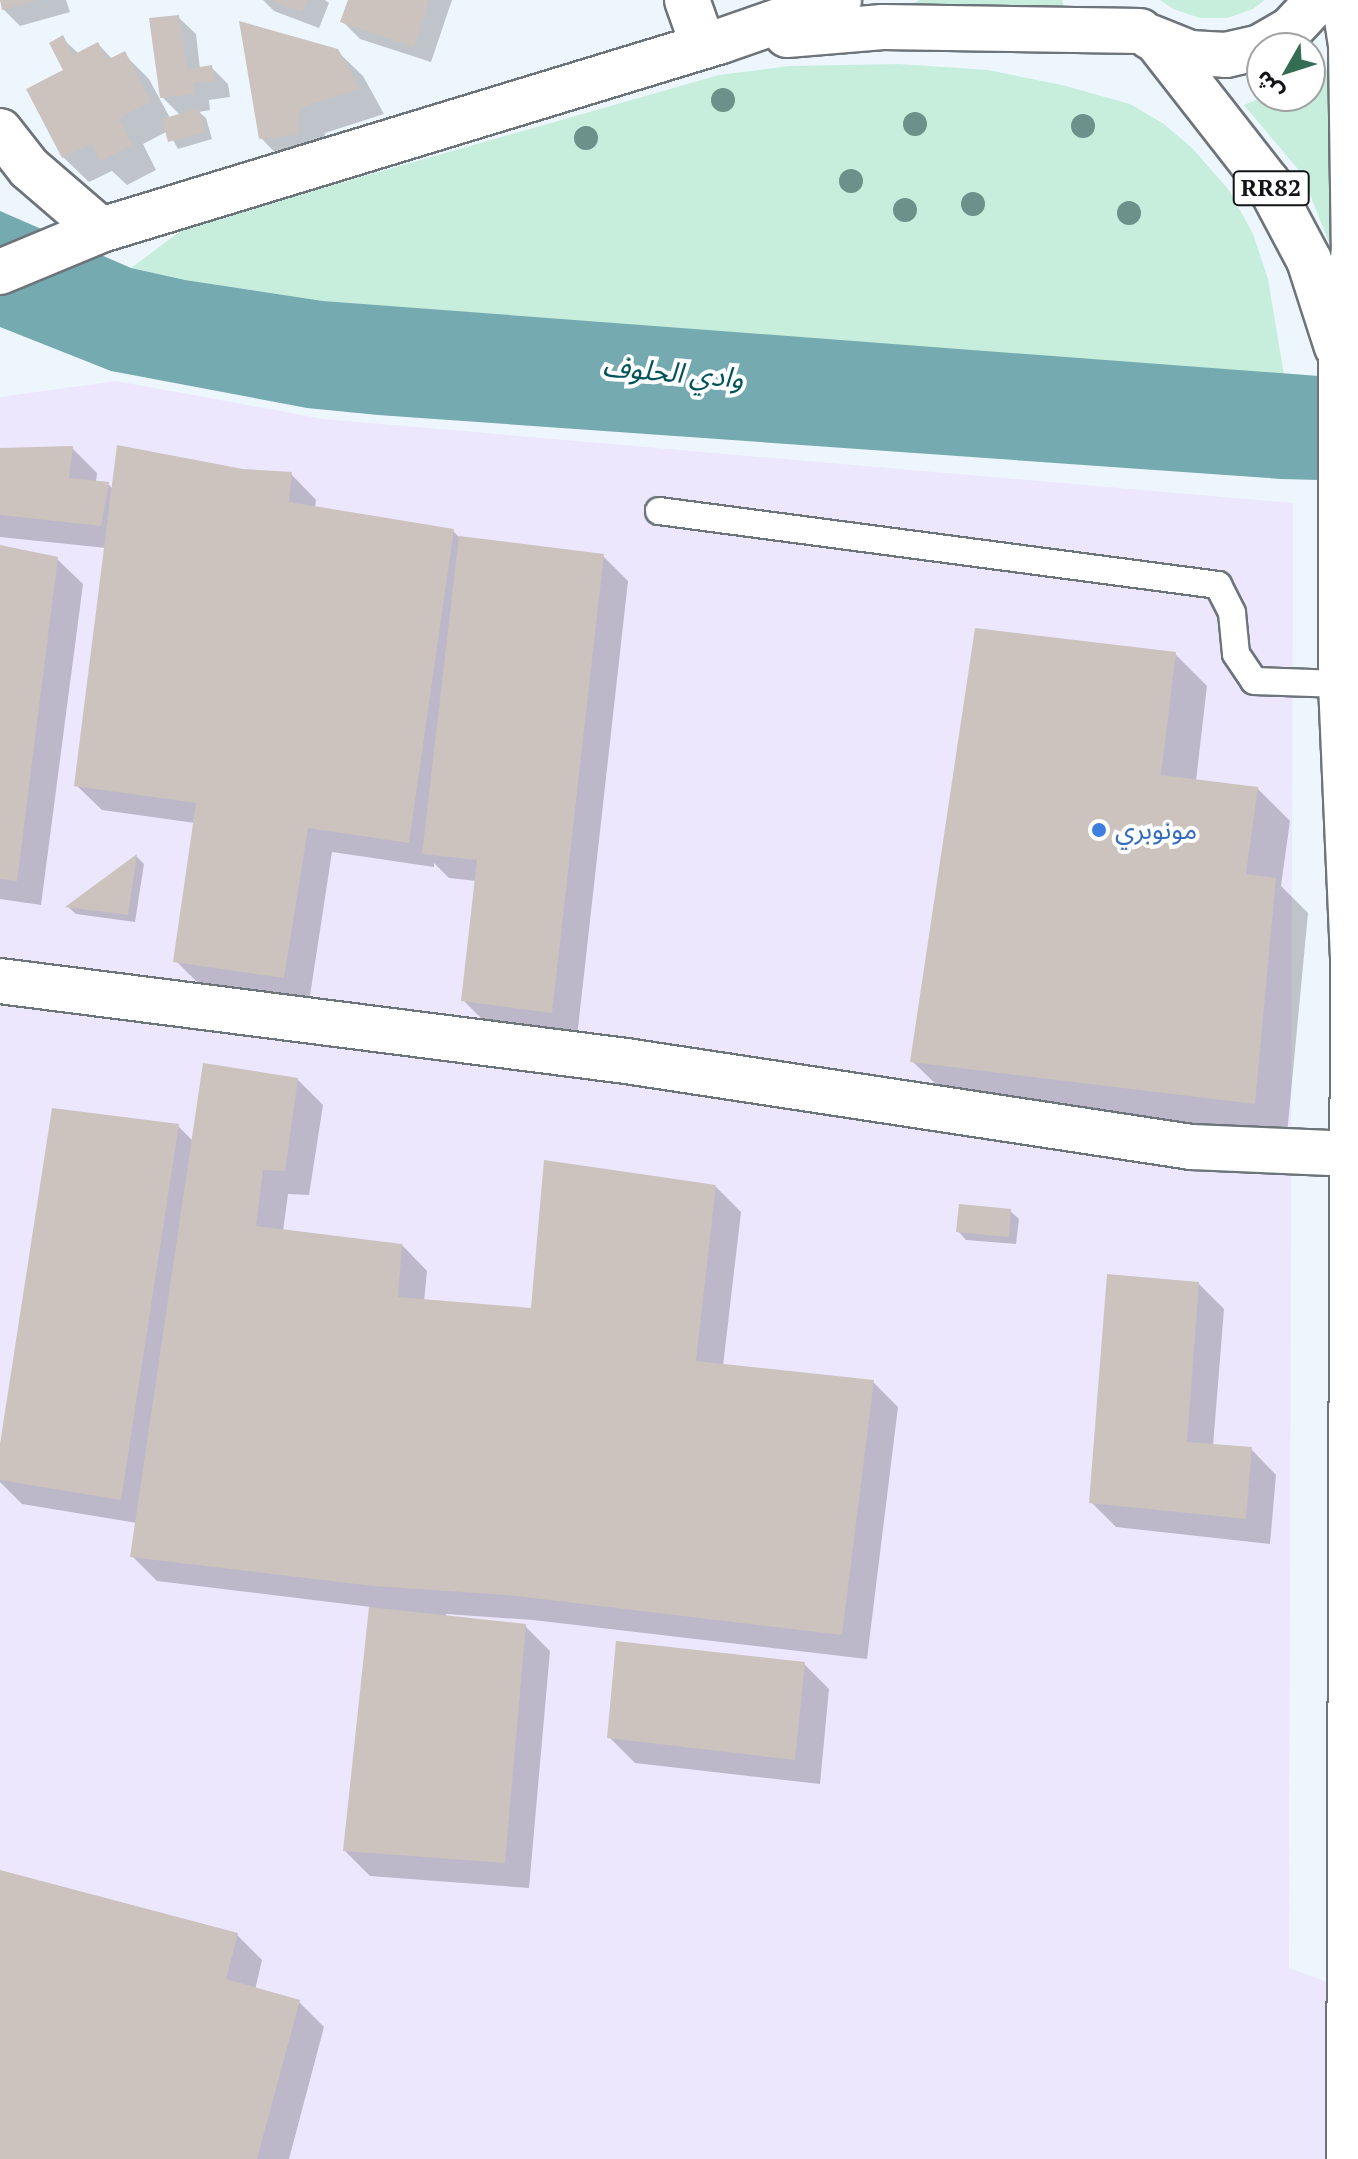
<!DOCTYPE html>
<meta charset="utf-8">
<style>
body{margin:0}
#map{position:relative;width:1358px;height:2159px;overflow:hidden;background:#eef6fd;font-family:"PT Serif","Noto Sans Arabic",serif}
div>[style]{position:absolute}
.industrial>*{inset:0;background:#ece7fd}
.green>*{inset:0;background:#c7eedc}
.water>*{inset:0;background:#74aab0}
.shadow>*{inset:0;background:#0003}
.building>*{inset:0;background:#ccc2be}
.roads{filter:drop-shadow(2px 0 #6d747a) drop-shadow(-2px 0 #6d747a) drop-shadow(0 2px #6d747a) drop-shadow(0 -2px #6d747a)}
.service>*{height:26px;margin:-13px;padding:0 13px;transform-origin:13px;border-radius:13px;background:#fff}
.minor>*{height:44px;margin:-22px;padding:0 22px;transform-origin:22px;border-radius:22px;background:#fff}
.primary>*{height:44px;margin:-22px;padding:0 22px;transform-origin:22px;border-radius:22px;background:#fff}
.trees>*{width:24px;height:24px;margin:-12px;border-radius:50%;background:#6b918a}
.dots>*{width:22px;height:22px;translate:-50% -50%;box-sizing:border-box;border:4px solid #fff;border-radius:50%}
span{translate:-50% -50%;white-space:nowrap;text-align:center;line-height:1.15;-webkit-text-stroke:8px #fff;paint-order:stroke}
.shield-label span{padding:2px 6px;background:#fff;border:2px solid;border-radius:6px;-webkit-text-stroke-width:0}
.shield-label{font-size:24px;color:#121417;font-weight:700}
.shop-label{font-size:26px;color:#366cbe}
.left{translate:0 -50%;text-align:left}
.water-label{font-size:28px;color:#00535a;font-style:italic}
.north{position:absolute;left:1246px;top:32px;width:80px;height:80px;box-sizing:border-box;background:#fff;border:2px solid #a0a1a2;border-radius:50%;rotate:231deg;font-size:22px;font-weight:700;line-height:32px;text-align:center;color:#121417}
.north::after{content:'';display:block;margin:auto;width:28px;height:36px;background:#346c54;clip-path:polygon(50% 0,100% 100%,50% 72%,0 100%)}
</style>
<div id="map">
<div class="industrial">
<i style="clip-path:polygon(116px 381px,324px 419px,1293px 503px,1289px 1968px,1358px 1993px,1358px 2159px,0 2159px,0 397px)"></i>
</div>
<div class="green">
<i style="clip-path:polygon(920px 0,1062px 0,1065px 10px,906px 7px)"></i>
<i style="clip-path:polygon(1160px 0,1265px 0,1253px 9px,1227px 18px,1200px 18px,1173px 9px)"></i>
<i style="clip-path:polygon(899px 64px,988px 70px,1062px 85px,1130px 104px,1164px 124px,1192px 148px,1229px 190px,1253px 234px,1268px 279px,1284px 375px,323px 301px,185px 280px,131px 268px,186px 227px,719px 75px,789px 66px)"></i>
<i style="clip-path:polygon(1330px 68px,1335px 258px,1302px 174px,1244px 105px,1265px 96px,1310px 96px,1310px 77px)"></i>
</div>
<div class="water">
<i style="clip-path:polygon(0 211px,131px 268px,185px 280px,323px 301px,1358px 379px,1358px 481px,1281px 479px,378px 415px,307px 408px,111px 371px,0 327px)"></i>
</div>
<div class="shadow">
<i style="clip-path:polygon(1px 0,66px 0,70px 12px,20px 26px,3px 9px)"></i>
<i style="clip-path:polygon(263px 0,325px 0,329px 3px,319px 28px,274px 11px)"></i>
<i style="clip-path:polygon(350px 0,452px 0,431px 62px,360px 39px,343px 22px)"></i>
<i style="clip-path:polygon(178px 17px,196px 34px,200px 69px,211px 67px,228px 84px,230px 97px,209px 100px,210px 110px,199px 112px,206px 118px,212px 139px,178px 149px,168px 131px,143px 144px,156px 170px,127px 185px,112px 171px,89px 182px,63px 157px,66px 71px,62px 38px,79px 54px,98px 44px,113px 60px,124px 54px,149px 79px,170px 118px,180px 115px,162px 97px)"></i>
<i style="clip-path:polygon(337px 51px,363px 76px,384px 114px,325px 133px,321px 159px,286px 164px,261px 138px)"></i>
<i style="clip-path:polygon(72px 448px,97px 473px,96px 482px,108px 484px,113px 489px,242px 471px,291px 474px,316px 500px,315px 508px,453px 531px,460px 538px,603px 556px,628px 581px,577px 1037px,488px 1025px,463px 1000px,476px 881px,449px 878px,434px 863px,434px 867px,332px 852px,309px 1002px,201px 986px,176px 961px,195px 823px,102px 810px,76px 785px,106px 548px,0 537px,0 450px)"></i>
<i style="clip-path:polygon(0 547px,57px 559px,83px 584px,41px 905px,0 899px)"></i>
<i style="clip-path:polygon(1175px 654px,1207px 686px,1196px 781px,1257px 788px,1290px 821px,1281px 886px,1308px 913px,1287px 1135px,945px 1093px,912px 1061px)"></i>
<i style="clip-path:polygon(136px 856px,144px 864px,135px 922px,76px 914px,68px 907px)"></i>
<i style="clip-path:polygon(298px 1080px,323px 1105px,309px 1195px,288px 1194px,283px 1231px,402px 1245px,427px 1271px,424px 1302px,533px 1311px,716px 1187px,741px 1212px,723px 1366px,873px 1382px,898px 1407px,867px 1659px,533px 1620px,446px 1614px,446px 1617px,525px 1626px,550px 1651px,529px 1888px,370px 1876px,345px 1851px,371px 1607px,157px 1581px,132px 1556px,137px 1523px,22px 1504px,0 1482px,0 1457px,178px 1126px,193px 1141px)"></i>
<i style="clip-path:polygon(1010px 1211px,1019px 1219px,1016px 1244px,966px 1240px,958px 1231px)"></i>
<i style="clip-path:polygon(1199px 1284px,1224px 1309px,1213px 1446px,1251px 1449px,1276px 1475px,1270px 1544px,1116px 1527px,1091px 1502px)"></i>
<i style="clip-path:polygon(804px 1664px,829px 1689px,820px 1784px,635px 1763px,609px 1737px)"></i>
<i style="clip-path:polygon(0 1872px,237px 1935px,262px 1960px,255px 1990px,299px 2002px,324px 2027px,289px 2159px,0 2159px)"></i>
</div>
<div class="building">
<i style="clip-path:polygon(0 0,35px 0,35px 1px,2px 10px)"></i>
<i style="clip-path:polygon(270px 0,307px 0,302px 12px)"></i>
<i style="clip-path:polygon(348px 0,429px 0,414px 47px,340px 22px)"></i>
<i style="clip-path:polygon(179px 15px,187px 69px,212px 65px,214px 81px,193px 83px,194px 94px,160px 98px,149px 18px)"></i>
<i style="clip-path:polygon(239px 21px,338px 49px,360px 89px,300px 108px,297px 135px,259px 139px)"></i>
<i style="clip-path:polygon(63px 35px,73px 55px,98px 42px,107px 60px,125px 51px,151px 102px,119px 118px,132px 145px,100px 161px,91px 144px,62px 158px,26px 89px,63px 70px,49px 43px)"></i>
<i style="clip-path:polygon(199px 108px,205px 132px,168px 142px,162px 119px)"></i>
<i style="clip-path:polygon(117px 445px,243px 469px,292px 472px,289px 502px,454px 529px,409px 843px,308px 828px,284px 978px,173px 962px,196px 803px,74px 786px)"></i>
<i style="clip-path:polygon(73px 446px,69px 478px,109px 482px,101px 526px,0 515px,0 448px)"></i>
<i style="clip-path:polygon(459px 536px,604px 554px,552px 1013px,461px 1001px,477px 860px,422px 854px)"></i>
<i style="clip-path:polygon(0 545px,58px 557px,17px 881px,0 879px)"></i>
<i style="clip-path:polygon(975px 628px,1176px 652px,1161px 775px,1258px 787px,1246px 874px,1276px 878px,1255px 1104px,910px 1062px)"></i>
<i style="clip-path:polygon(137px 854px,128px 915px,65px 907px)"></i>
<i style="clip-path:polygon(203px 1063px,298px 1078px,285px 1171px,263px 1170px,256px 1226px,402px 1244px,398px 1297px,531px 1308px,544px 1160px,716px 1185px,696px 1361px,874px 1380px,842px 1635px,507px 1595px,373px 1586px,130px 1557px)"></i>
<i style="clip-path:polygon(52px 1108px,179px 1124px,121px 1500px,0 1480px,0 1444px)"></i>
<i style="clip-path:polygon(959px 1204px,1011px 1209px,1009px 1237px,956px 1232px)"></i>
<i style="clip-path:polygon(1107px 1274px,1199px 1282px,1187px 1442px,1252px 1447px,1246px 1519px,1089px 1503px)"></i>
<i style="clip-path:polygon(369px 1607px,526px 1624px,505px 1863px,343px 1851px)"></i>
<i style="clip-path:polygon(616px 1641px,805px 1662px,795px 1760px,607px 1738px)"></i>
<i style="clip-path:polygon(0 1870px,238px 1933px,226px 1979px,300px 2000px,257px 2159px,0 2159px)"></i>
</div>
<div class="roads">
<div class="service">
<i style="left:659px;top:511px;width:564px;rotate:7.54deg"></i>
<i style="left:1218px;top:585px;width:31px;rotate:63deg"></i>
<i style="left:1232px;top:613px;width:41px;rotate:84.4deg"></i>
<i style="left:1236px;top:654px;width:32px;rotate:56deg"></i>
<i style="left:1254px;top:681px;width:87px;rotate:2deg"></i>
</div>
<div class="minor">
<i style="left:687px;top:0;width:48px;rotate:70.4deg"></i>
<i style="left:0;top:131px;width:47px;rotate:51.9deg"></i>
<i style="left:29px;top:168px;width:95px;rotate:40.7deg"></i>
<i style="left:0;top:981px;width:631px;rotate:7.28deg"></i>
<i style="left:626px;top:1061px;width:572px;rotate:8.65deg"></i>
<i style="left:1191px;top:1147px;width:163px;rotate:2.5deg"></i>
</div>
<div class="primary">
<i style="left:1344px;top:0;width:46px;rotate:81.2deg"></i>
<i style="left:1351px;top:45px;width:204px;rotate:89.2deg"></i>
<i style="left:1354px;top:249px;width:113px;rotate:96.6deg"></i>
<i style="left:1341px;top:361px;width:323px;rotate:90deg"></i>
<i style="left:1341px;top:684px;width:271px;rotate:87.5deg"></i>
<i style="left:1353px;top:955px;width:1204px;rotate:90.19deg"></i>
<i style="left:787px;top:35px;width:96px;rotate:-4.8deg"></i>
<i style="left:883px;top:27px;width:257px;rotate:0.9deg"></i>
<i style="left:1150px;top:37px;width:43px;rotate:21.8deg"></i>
<i style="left:1190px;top:53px;width:36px;rotate:3deg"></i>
<i style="left:1226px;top:55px;width:35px;rotate:-13deg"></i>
<i style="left:1260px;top:47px;width:36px;rotate:-30deg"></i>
<i style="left:1291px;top:29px;width:40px;rotate:-47deg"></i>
<i style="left:1157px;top:41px;width:180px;rotate:52deg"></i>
<i style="left:1268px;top:183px;width:87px;rotate:62deg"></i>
<i style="left:1309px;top:260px;width:91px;rotate:72.2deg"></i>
<i style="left:0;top:272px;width:109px;rotate:-22.6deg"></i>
<i style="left:101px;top:230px;width:648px;rotate:-16.95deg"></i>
<i style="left:721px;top:41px;width:125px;rotate:-19.2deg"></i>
</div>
</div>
<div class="trees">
<i style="left:723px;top:100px"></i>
<i style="left:915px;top:124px"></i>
<i style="left:1083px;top:126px"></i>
<i style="left:586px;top:138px"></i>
<i style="left:851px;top:181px"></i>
<i style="left:973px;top:204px"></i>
<i style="left:905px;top:210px"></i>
<i style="left:1129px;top:213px"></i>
</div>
<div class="dots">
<i style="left:1099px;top:830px;background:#3f7fe0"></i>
</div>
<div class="shield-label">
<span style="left:1271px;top:188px">RR82</span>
</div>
<div class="shop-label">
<span class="left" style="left:1115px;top:830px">مونوبري</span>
</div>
<div class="water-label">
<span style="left:673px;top:372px;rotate:5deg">وادي الحلوف</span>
</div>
<div class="north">ش</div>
</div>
